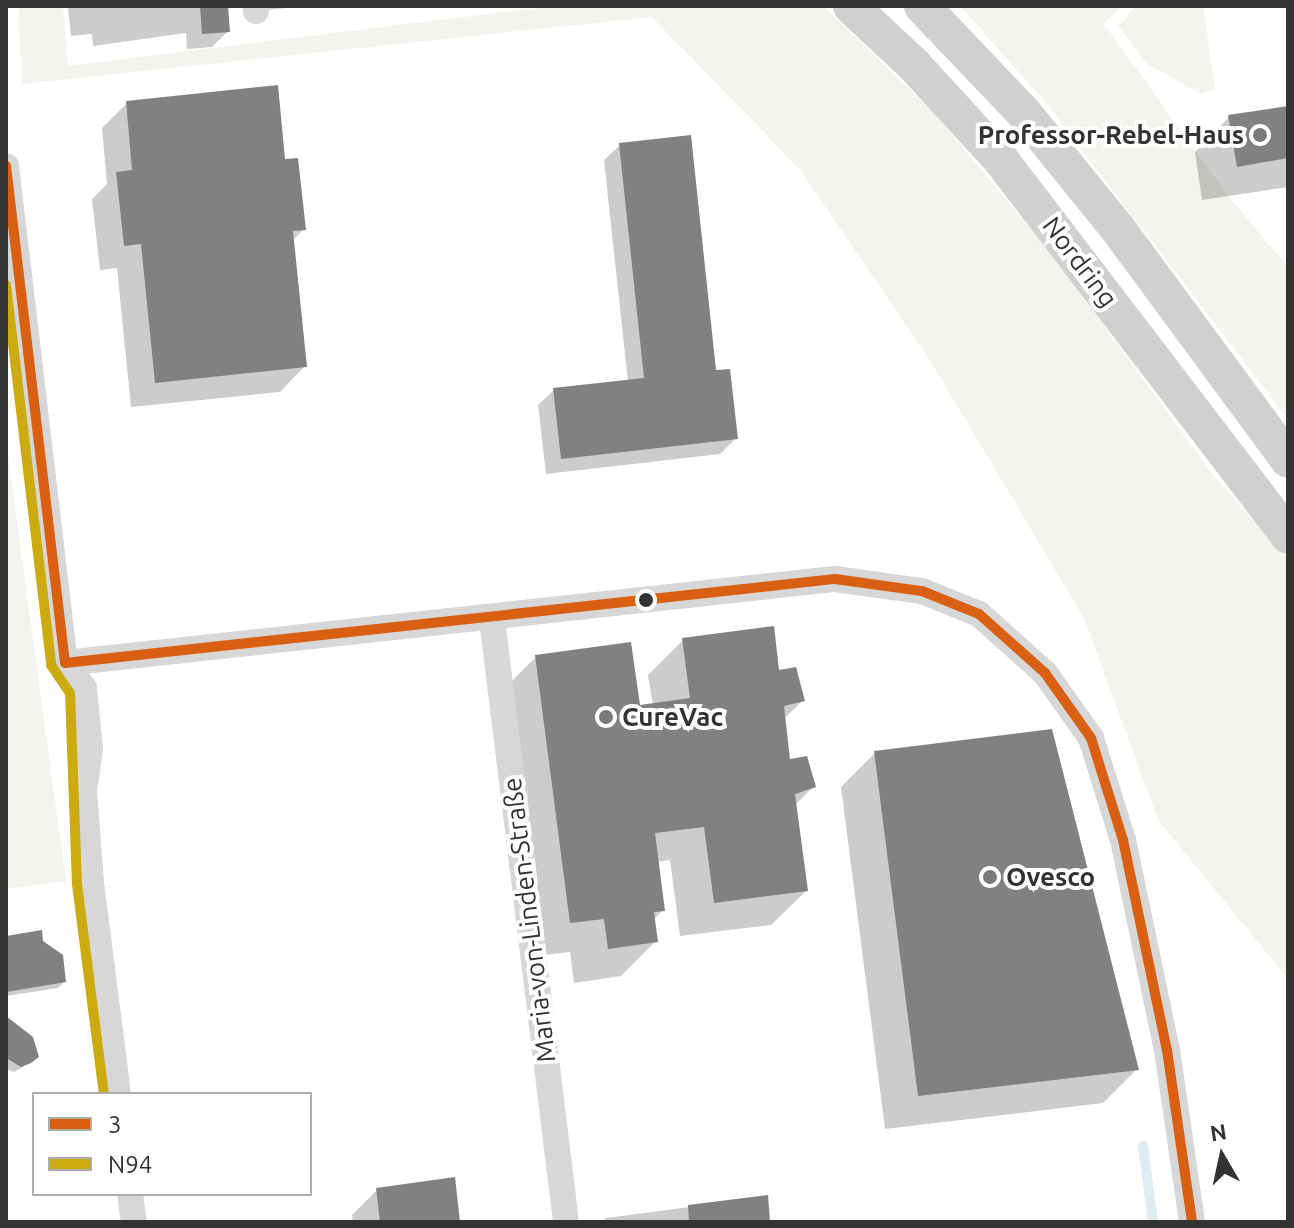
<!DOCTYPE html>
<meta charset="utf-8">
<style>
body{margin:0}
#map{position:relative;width:1294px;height:1228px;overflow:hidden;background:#fff;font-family:Ubuntu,sans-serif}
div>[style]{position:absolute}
.green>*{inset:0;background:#f1f5ed}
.shadow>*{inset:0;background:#0003}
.stream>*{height:10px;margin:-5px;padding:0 5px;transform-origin:5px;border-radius:5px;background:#ddebf3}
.building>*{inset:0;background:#818181}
.street>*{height:26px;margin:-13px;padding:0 13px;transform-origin:13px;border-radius:13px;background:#d7d7d7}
.secondary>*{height:36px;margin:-18px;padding:0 18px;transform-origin:18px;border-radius:18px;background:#d0d0d0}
.bus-1>*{height:10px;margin:-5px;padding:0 5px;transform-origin:5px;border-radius:5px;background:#d96013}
.bus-2>*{height:10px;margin:-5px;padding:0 5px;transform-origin:5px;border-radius:5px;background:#cbab10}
.dots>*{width:22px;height:22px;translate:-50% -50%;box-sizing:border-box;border:4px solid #fff;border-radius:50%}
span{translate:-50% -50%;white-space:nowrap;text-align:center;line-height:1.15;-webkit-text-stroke:8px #fff;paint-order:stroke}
.poi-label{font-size:26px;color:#333;font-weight:700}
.right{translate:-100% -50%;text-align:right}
.left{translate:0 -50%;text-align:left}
.street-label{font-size:26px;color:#333}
.frame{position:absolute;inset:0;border:8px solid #333;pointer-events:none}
.legend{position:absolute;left:32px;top:1092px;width:280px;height:104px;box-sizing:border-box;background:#fff;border:2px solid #adadad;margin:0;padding:10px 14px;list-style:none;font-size:24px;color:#333}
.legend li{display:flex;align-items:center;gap:16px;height:40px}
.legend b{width:40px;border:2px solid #adadad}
.north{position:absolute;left:1182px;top:1116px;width:80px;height:80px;-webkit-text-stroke:6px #fff;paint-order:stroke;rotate:351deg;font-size:22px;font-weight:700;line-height:32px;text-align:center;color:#333}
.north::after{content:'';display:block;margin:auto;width:28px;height:36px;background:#333;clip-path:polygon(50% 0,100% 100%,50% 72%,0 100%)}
</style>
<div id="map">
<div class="green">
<i style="clip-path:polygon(18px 6px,63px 6px,68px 66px,553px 6px,823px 6px,935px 114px,1057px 261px,1213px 475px,1288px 560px,1288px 979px,1158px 820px,1084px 618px,927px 356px,801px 171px,652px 17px,22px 84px)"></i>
<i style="clip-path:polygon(960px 6px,1121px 6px,1104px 24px,1226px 193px,1288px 267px,1288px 419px,1041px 97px)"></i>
<i style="clip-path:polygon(1136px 6px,1203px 6px,1215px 89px,1201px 94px,1147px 64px,1118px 26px)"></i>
<i style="clip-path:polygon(6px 440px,66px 881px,6px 889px)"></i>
</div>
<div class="shadow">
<i style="clip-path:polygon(68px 6px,226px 6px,228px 31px,212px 47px,187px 49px,186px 33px,93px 46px,92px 34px,71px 36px)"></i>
<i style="clip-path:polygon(254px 6px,307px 6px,255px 11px)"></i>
<i style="clip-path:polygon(127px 103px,284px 161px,304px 229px,292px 241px,305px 366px,280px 392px,131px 407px,117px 268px,100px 270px,92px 199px,107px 184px,102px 128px)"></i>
<i style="clip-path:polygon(1288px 108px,1288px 187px,1202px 200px,1195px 152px,1229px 117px)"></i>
<i style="clip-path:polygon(620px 145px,714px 372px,735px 439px,720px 454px,546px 474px,538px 405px,554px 390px,628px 382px,604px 160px)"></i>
<i style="clip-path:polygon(683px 640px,777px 672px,803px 700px,783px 720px,789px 761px,813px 787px,794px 806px,806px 891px,771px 925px,680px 936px,670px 860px,656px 862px,663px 910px,653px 920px,656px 941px,621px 976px,574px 983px,570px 952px,536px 956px,502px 691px,536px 657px,638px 707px,653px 705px,648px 675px)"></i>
<i style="clip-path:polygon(875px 753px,1136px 1070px,1103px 1103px,885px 1129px,841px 787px)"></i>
<i style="clip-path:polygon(6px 938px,41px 942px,64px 982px,58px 988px,6px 996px)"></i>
<i style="clip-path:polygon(6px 1018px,31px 1062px,14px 1072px,6px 1069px)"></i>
<i style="clip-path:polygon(377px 1190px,458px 1222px,353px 1222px,352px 1215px)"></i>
<i style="clip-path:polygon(766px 1197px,769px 1222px,602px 1222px,606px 1218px)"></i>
</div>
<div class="stream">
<i style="left:1143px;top:1146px;width:77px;rotate:82.5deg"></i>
</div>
<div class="building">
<i style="clip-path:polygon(200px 6px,228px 6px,230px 32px,202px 34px)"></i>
<i style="clip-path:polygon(278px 85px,285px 159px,298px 158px,306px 230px,293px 231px,307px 367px,155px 383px,141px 244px,124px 246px,116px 172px,132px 170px,126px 101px)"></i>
<i style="clip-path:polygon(1288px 106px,1288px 158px,1237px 167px,1228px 115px)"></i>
<i style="clip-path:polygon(691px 135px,716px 370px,730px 369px,738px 439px,561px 459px,553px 388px,644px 378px,619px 143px)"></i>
<i style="clip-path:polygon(774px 626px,779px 670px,796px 667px,805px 701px,784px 706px,790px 759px,807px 756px,816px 787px,795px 794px,808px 891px,714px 903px,704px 827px,655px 833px,665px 911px,654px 912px,658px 942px,608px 949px,604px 919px,570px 923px,535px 655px,631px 642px,640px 705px,690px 698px,682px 638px)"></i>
<i style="clip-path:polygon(1052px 729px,1139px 1070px,918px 1096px,874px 751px)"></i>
<i style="clip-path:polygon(42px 930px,43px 941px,63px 955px,66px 982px,6px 992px,6px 936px)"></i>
<i style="clip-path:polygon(6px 1016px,33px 1037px,39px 1057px,31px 1063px,21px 1067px,6px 1058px)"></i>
<i style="clip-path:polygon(455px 1177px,460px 1222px,380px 1222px,376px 1188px)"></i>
<i style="clip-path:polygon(768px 1195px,770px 1222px,689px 1222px,688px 1205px)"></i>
</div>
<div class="street">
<i style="left:256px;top:6px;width:5px;rotate:90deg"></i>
<i style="left:6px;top:166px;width:500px;rotate:83.23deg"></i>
<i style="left:65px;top:663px;width:31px;rotate:53deg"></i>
<i style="left:84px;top:688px;width:61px;rotate:84.4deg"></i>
<i style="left:90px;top:749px;width:42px;rotate:98.1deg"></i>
<i style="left:84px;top:791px;width:92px;rotate:85.6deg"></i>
<i style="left:91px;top:883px;width:213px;rotate:82.7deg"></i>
<i style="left:492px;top:619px;width:608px;rotate:83deg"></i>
<i style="left:65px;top:663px;width:775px;rotate:-6.23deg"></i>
<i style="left:835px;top:579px;width:88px;rotate:7.9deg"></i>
<i style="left:922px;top:591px;width:61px;rotate:22deg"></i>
<i style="left:979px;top:614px;width:89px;rotate:41.8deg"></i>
<i style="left:1045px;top:673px;width:80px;rotate:54.7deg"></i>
<i style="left:1091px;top:738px;width:107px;rotate:72.6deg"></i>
<i style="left:1123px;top:840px;width:215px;rotate:78.2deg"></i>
<i style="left:1167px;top:1050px;width:174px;rotate:81.7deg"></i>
<i style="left:130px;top:1194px;width:28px;rotate:82deg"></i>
</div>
<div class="secondary">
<i style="left:851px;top:6px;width:86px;rotate:43.1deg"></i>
<i style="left:914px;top:65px;width:129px;rotate:47.5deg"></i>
<i style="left:1001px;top:160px;width:473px;rotate:52.6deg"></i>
<i style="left:922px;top:6px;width:148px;rotate:46.4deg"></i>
<i style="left:1024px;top:113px;width:149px;rotate:51deg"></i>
<i style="left:1118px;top:229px;width:287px;rotate:53.6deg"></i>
</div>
<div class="bus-1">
<i style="left:6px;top:166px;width:500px;rotate:83.23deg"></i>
<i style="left:65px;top:663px;width:775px;rotate:-6.23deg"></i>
<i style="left:835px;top:579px;width:88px;rotate:7.9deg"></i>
<i style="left:922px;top:591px;width:61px;rotate:22deg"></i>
<i style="left:979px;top:614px;width:89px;rotate:41.8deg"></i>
<i style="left:1045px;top:673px;width:80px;rotate:54.7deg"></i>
<i style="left:1091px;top:738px;width:107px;rotate:72.6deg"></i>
<i style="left:1123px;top:840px;width:215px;rotate:78.2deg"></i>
<i style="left:1167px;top:1050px;width:174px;rotate:81.7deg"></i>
</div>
<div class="bus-2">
<i style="left:6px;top:285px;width:383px;rotate:83.2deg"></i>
<i style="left:51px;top:665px;width:34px;rotate:56deg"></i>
<i style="left:70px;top:693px;width:191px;rotate:87.9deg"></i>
<i style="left:77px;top:884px;width:212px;rotate:82.7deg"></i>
</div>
<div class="dots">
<i style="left:1260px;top:135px;background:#7a7a7a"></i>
<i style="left:646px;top:600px;background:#333"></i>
<i style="left:606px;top:717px;background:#7a7a7a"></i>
<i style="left:990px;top:877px;background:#7a7a7a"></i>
</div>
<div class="poi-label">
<span class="right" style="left:1244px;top:135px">Professor-Rebel-Haus</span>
<span class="left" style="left:622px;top:717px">CureVac</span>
<span class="left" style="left:1006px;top:877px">Ovesco</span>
</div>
<div class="street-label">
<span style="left:1080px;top:262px;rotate:53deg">Nordring</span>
<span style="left:529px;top:920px;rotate:-97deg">Maria-von-Linden-Straße</span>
</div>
<div class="frame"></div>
<ul class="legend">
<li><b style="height:10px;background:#d96013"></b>3</li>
<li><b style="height:10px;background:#cbab10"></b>N94</li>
</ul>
<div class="north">N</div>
</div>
